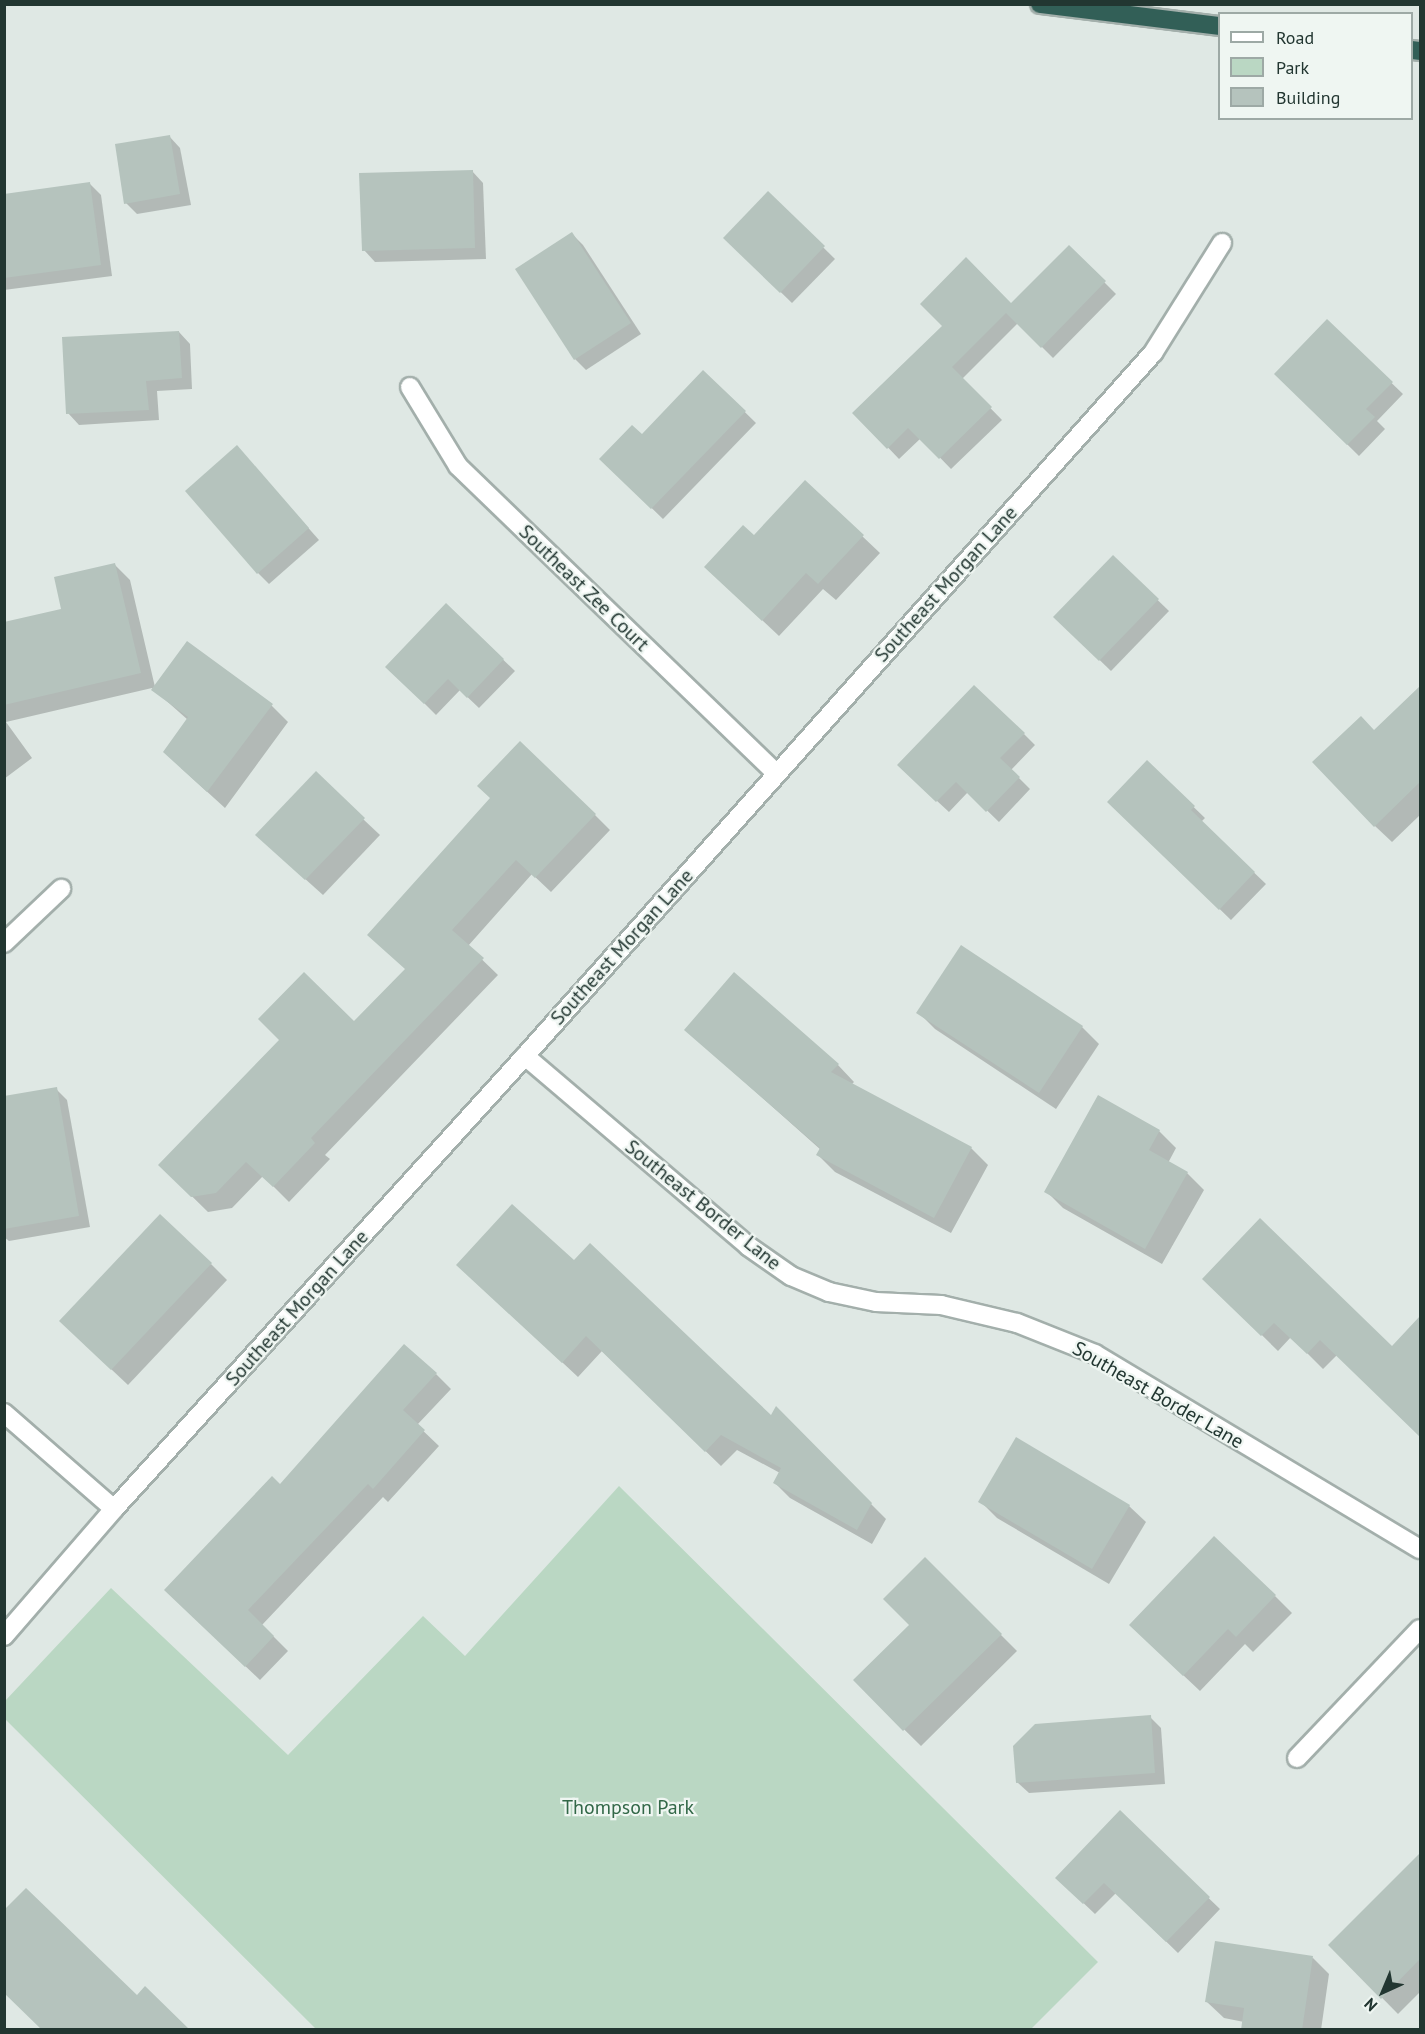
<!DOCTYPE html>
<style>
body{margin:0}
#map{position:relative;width:1425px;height:2034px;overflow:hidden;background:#dfe8e4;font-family:"PT Sans",sans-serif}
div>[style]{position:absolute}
.green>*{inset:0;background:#bad7c3}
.shadow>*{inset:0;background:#0003}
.building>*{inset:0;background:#b5c3bd}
.roads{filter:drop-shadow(2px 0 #a3afab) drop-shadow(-2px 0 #a3afab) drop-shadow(0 2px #a3afab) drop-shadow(0 -2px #a3afab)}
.street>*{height:18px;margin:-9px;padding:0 9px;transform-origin:9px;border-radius:9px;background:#fff}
.highway>*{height:18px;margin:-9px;padding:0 9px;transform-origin:9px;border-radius:9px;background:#325f57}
span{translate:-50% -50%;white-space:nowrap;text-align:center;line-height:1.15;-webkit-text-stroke:4.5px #eff6f2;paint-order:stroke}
.street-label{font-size:20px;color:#223631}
.park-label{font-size:20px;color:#326848}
.frame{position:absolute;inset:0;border:6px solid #223631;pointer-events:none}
.legend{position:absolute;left:1218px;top:12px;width:195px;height:108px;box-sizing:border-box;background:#eff6f2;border:2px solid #9da9a5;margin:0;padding:8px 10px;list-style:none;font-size:18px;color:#223631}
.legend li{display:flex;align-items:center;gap:12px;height:30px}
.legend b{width:30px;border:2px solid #9da9a5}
.north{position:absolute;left:1353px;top:1962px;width:60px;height:60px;-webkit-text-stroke:4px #eff6f2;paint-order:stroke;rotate:224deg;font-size:16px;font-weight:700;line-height:24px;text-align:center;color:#223631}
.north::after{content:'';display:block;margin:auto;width:21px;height:27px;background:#223631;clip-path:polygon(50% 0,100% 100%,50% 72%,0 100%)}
</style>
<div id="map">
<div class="green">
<i style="clip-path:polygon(619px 1486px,1098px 1962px,1031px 2029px,316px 2029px,5px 1719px,5px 1701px,111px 1588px,288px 1755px,423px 1616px,465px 1656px)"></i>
</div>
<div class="shadow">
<i style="clip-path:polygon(169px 136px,180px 148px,191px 205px,137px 214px,126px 203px)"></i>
<i style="clip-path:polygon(472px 171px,483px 183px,486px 259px,375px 262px,364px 250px)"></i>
<i style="clip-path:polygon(90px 184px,101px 195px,112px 276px,4px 290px,4px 195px)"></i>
<i style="clip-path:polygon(768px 193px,835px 259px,792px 303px,725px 238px)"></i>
<i style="clip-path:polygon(572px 234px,583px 245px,641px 334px,586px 370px,575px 359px)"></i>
<i style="clip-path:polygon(1069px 247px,1116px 294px,1053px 358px,1018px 323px,962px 379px,1002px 420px,951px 469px,921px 438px,899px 459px,855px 413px,1011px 305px)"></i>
<i style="clip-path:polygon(1327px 321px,1403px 394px,1377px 421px,1385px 429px,1359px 456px,1276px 374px)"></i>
<i style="clip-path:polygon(179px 332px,190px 344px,192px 389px,157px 391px,159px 420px,79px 425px,68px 413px)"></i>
<i style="clip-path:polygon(704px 372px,756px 423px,663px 519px,601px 459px,642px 436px)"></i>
<i style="clip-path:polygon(237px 447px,319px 540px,269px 584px,258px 573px)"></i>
<i style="clip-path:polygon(805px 482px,880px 553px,836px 600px,823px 589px,779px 636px,723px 583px,754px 537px)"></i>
<i style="clip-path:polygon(1113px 557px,1169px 611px,1111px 671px,1055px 617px)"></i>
<i style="clip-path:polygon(115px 565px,130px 580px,155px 687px,188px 643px,272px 706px,288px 722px,225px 808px,181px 768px,188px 720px,152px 688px,6px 722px,32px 758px,4px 779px,4px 623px,63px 610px)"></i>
<i style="clip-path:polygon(446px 605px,515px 671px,479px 708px,460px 690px,436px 715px,387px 666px)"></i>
<i style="clip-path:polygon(1420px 688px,1420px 815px,1392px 842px,1375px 826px,1375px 732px)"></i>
<i style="clip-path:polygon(1024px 734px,1035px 745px,1011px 770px,1030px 789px,999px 822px,968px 792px,949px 812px,910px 776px)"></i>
<i style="clip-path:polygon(1147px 762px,1205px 818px,1201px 822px,1266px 884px,1231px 920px,1109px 802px)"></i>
<i style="clip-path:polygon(492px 798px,595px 815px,610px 830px,551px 892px,532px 874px,468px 946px,498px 975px,325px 1155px,330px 1159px,289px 1202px,263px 1176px,232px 1208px,208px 1212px,160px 1165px,354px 1023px,407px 970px)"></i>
<i style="clip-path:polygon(363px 819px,380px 835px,323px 895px,274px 851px)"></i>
<i style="clip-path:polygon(961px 947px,1082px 1027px,1099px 1044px,1056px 1109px,935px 1029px,918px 1012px)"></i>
<i style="clip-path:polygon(686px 1030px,838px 1065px,854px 1082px,851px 1085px,971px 1148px,988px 1165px,951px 1233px,835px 1172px,818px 1155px,821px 1150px)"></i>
<i style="clip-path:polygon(56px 1089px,67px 1100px,90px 1227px,9px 1241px,4px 1237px,4px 1172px)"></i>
<i style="clip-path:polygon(1099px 1097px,1159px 1131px,1176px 1148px,1168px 1163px,1187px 1173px,1204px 1190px,1162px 1264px,1063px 1208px,1046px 1191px)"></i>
<i style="clip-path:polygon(574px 1262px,771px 1418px,776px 1409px,886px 1519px,872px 1544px,790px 1498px,775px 1483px,780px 1473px,737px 1450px,721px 1466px,602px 1351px,578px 1377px,474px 1280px)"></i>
<i style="clip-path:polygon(211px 1264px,227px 1280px,128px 1385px,77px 1337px)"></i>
<i style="clip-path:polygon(1220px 1294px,1392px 1348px,1420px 1319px,1420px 1436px,1337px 1355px,1323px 1369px,1291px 1337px,1278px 1351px)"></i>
<i style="clip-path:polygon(436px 1374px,451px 1389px,417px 1425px,439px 1446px,388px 1502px,383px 1497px,262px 1625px,288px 1651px,260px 1680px,180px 1604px,280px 1486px)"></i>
<i style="clip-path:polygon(980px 1501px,1129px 1506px,1146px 1522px,1109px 1584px,997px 1518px)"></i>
<i style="clip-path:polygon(925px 1559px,1017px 1651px,921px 1746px,855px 1681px,911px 1625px)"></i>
<i style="clip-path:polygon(1275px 1596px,1292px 1613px,1253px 1652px,1245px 1644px,1200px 1691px,1148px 1642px)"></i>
<i style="clip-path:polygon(1150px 1717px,1161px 1728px,1165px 1784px,1029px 1793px,1017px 1782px)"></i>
<i style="clip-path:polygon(1120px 1813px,1220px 1909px,1178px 1953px,1116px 1893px,1095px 1914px,1057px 1878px)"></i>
<i style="clip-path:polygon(1420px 1855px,1420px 1992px,1398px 2014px,1330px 1945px)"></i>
<i style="clip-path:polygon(1313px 1958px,1329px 1974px,1321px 2030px,1242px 2030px,1244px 2022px,1224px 2018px,1207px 2002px)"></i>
</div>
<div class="building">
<i style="clip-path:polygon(170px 135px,180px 194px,124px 204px,115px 144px)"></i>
<i style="clip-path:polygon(473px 170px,475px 248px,362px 251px,359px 173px)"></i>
<i style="clip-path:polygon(90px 182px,101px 265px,4px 278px,4px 194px)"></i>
<i style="clip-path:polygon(768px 191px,825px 246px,780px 293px,723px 238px)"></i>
<i style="clip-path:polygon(572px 232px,631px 323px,574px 360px,515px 269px)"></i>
<i style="clip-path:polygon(1069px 245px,1106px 281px,1041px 348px,1006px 313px,952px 367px,992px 407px,939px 459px,908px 428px,887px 449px,852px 413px,942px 326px,920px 304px,966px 257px,1011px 303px)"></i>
<i style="clip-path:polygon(1327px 319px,1393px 382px,1366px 409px,1375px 417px,1347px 445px,1274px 374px)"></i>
<i style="clip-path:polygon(179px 331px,182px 378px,146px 381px,149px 410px,66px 414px,62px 337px)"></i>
<i style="clip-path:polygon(703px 370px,746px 411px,651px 509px,599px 459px,632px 425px,642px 434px)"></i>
<i style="clip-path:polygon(237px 445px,309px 528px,257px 574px,185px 491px)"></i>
<i style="clip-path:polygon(805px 480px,864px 535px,818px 584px,806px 573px,762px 621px,704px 567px,743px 525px,754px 535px)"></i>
<i style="clip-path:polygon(1113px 555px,1159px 599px,1099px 661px,1053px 617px)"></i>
<i style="clip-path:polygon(115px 563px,141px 673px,4px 705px,4px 622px,61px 609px,54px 577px)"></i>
<i style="clip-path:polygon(446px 603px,504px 659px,467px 698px,448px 679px,424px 704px,385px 667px)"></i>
<i style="clip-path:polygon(187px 641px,273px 704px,207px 792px,163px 752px,188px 717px,151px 690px)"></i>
<i style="clip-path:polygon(974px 685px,1025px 733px,1000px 758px,1020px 777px,986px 812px,956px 782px,936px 802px,897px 765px)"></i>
<i style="clip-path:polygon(1420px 686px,1420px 782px,1374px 827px,1312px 762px,1361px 716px,1374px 730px)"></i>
<i style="clip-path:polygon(520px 741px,596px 814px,535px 878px,516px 860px,452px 930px,484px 958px,311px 1138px,315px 1143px,273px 1187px,246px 1162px,216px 1193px,191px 1197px,158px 1165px,279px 1040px,258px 1019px,304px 972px,354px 1021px,405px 969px,367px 935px,490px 798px,477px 786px)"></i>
<i style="clip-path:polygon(1147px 760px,1195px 806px,1191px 810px,1255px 872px,1219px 910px,1107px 802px)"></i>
<i style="clip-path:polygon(316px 771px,365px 818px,305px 880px,255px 835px)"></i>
<i style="clip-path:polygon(961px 945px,1083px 1026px,1039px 1093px,916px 1013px)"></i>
<i style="clip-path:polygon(734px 972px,839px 1064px,831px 1072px,972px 1147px,934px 1218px,816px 1155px,820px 1148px,684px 1030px)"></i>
<i style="clip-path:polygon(57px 1087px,79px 1216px,4px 1229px,4px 1096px)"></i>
<i style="clip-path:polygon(1098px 1095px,1160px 1130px,1149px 1150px,1188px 1172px,1145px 1249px,1044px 1192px)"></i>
<i style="clip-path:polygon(512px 1204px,574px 1260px,590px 1243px,771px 1415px,776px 1406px,872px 1503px,857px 1530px,773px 1483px,781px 1468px,721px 1435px,705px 1452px,586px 1336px,562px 1363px,456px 1265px)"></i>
<i style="clip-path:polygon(160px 1214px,212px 1263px,111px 1370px,59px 1321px)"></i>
<i style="clip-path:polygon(1260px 1218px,1392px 1346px,1420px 1316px,1420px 1437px,1320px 1340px,1307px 1354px,1274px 1323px,1261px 1336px,1202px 1279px)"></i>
<i style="clip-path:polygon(404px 1344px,437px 1373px,403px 1410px,425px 1430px,373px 1489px,368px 1484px,248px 1610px,274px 1636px,245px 1667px,164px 1590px,272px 1476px,280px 1484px)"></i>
<i style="clip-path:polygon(1016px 1437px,1130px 1505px,1092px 1569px,978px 1502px)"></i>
<i style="clip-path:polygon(1214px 1536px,1276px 1595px,1236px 1637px,1228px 1629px,1183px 1676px,1129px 1625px)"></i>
<i style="clip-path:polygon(925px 1557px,1002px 1634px,903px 1731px,853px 1680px,909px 1625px,883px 1599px)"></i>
<i style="clip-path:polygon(1151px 1715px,1155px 1773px,1016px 1783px,1013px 1746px,1035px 1724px)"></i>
<i style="clip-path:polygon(1120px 1810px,1210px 1897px,1166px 1942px,1104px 1883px,1083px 1904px,1055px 1878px)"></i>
<i style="clip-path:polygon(1420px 1853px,1420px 1959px,1381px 1999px,1328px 1945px)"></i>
<i style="clip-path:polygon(26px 1888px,137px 1995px,145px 1986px,190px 2030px,42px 2030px,4px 1993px,4px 1910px)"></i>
<i style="clip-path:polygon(1215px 1941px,1313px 1956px,1302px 2030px,1241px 2030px,1244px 2008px,1205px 2002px)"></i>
</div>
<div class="roads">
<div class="street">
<i style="left:410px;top:387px;width:92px;rotate:58.7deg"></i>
<i style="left:458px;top:466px;width:442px;rotate:44deg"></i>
<i style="left:4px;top:943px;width:79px;rotate:-43.5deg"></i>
<i style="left:525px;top:1056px;width:293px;rotate:40.4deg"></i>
<i style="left:748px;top:1246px;width:52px;rotate:34.9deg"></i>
<i style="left:791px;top:1276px;width:41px;rotate:22.8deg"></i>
<i style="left:829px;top:1292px;width:48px;rotate:12deg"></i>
<i style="left:876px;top:1302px;width:65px;rotate:2.6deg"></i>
<i style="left:941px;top:1305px;width:78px;rotate:13.3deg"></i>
<i style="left:1017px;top:1323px;width:84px;rotate:21.7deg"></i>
<i style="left:1095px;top:1354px;width:379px;rotate:31deg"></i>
<i style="left:4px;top:1413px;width:146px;rotate:41.1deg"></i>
<i style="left:4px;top:1636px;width:168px;rotate:-49.1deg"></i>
<i style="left:114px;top:1509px;width:612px;rotate:-47.78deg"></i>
<i style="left:525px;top:1056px;width:943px;rotate:-48.23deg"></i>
<i style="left:1153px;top:353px;width:130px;rotate:-57.9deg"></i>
<i style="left:1297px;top:1758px;width:178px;rotate:-46.4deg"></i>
</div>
<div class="highway">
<i style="left:1040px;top:4px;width:181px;rotate:7deg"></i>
<i style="left:1412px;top:50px;width:8px;rotate:7deg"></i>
</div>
</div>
<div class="street-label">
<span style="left:946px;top:584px;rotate:-48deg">Southeast Morgan Lane</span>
<span style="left:584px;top:588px;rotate:44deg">Southeast Zee Court</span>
<span style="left:622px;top:947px;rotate:-48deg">Southeast Morgan Lane</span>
<span style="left:703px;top:1205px;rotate:39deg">Southeast Border Lane</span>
<span style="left:297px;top:1308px;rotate:-48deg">Southeast Morgan Lane</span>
<span style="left:1158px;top:1395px;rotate:30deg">Southeast Border Lane</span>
</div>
<div class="park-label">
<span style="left:628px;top:1807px">Thompson Park</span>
</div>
<div class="frame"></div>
<ul class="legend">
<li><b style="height:8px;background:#fff"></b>Road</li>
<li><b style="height:16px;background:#bad7c3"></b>Park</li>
<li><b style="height:16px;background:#b5c3bd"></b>Building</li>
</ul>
<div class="north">N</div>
</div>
